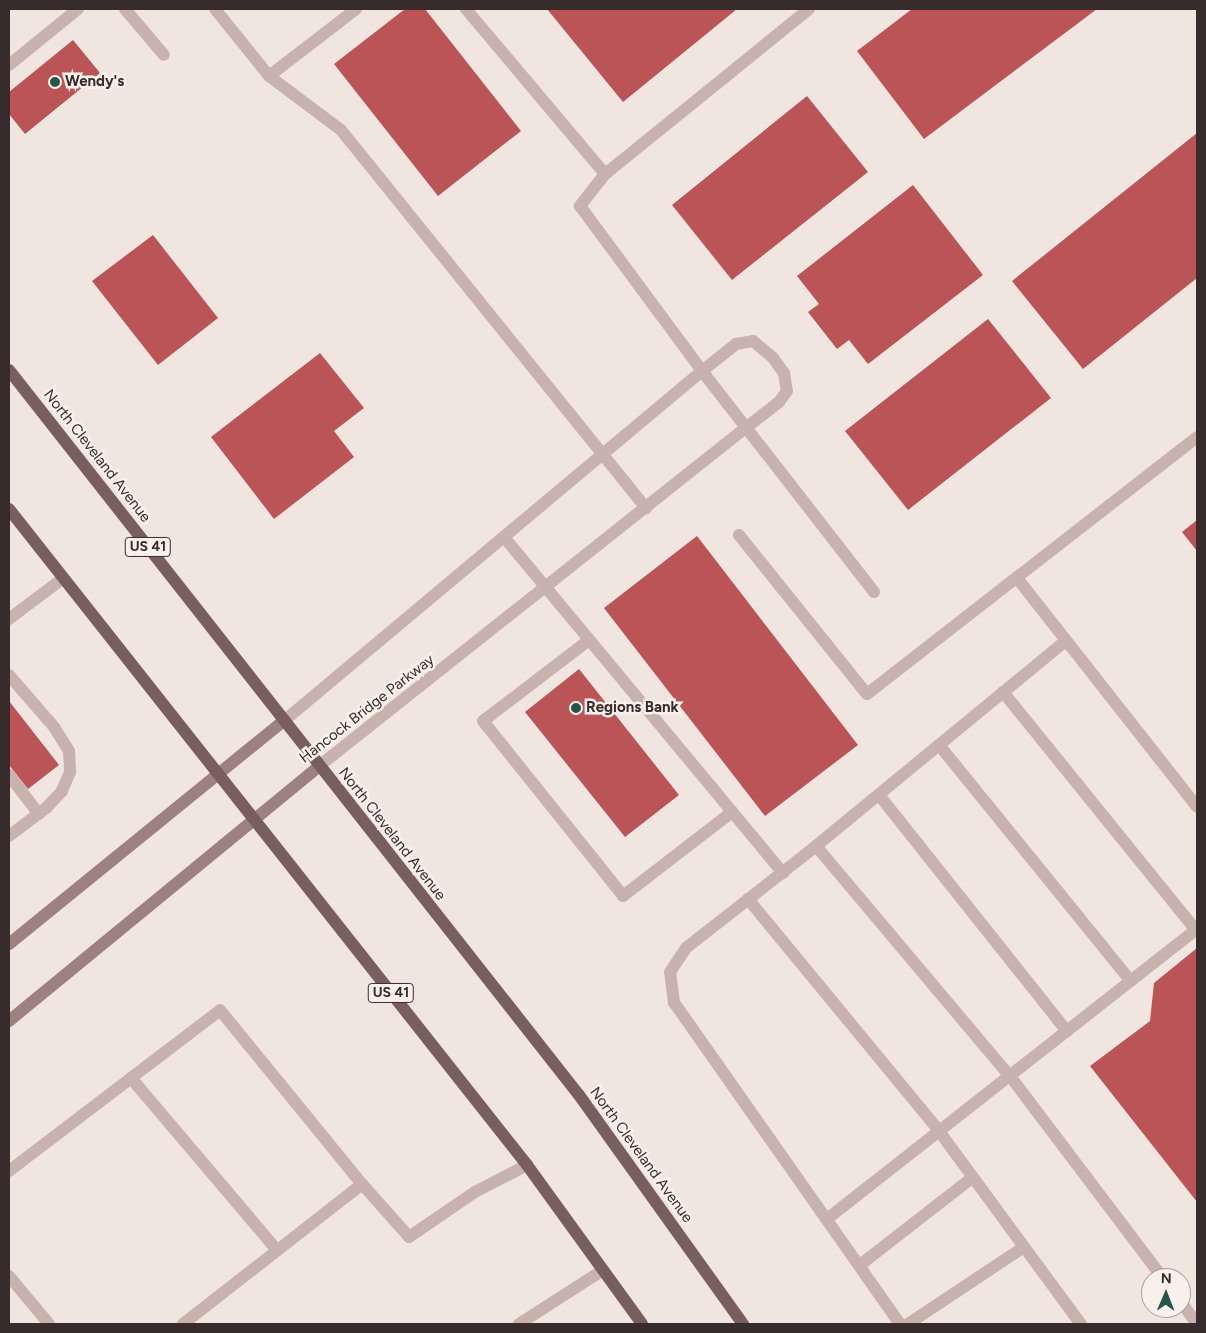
<!DOCTYPE html>
<style>
body{margin:0}
#map{position:relative;width:1206px;height:1333px;overflow:hidden;background:#f1e5e0;font-family:Figtree,sans-serif}
div>[style]{position:absolute}
.building>*{inset:0;background:#bb5456}
.service>*{height:12px;margin:-6px;padding:0 6px;transform-origin:6px;border-radius:6px;background:#c8b2ad}
.minor>*{height:12px;margin:-6px;padding:0 6px;transform-origin:6px;border-radius:6px;background:#c8b2ad}
.secondary>*{height:12px;margin:-6px;padding:0 6px;transform-origin:6px;border-radius:6px;background:#9c817e}
.primary>*{height:12px;margin:-6px;padding:0 6px;transform-origin:6px;border-radius:6px;background:#785f5d}
.dots>*{width:14px;height:14px;translate:-50% -50%;box-sizing:border-box;border:2px solid #f9f0ec;border-radius:50%}
span{translate:-50% -50%;white-space:nowrap;text-align:center;line-height:1.15;-webkit-text-stroke:5px #f9f0ec;paint-order:stroke}
.shield-label span{padding:1px 4px;background:#f9f0ec;border:1px solid;border-radius:4px;-webkit-text-stroke-width:0}
.shield-label{font-size:14px;color:#372b2b;font-weight:700}
.poi-label{font-size:15px;color:#372b2b;font-weight:700}
.left{translate:0 -50%;text-align:left}
.street-label{font-size:15px;color:#372b2b}
.frame{position:absolute;inset:0;border:10px solid #372b2b;pointer-events:none}
.north{position:absolute;left:1141px;top:1268px;width:50px;height:50px;box-sizing:border-box;background:#f9f0ec;border:1px solid #aba19f;border-radius:50%;rotate:1deg;font-size:14px;font-weight:700;line-height:20px;text-align:center;color:#372b2b}
.north::after{content:'';display:block;margin:auto;width:18px;height:22px;background:#24564c;clip-path:polygon(50% 0,100% 100%,50% 72%,0 100%)}
</style>
<div id="map">
<div class="building">
<i style="clip-path:polygon(405px 9px,425px 9px,521px 131px,438px 196px,334px 64px)"></i>
<i style="clip-path:polygon(547px 9px,737px 9px,623px 102px)"></i>
<i style="clip-path:polygon(912px 9px,1097px 9px,924px 139px,857px 51px)"></i>
<i style="clip-path:polygon(73px 40px,100px 73px,25px 134px,9px 114px,9px 92px)"></i>
<i style="clip-path:polygon(807px 96px,868px 172px,732px 280px,672px 205px)"></i>
<i style="clip-path:polygon(1197px 133px,1197px 278px,1083px 369px,1012px 281px)"></i>
<i style="clip-path:polygon(913px 185px,983px 275px,868px 364px,849px 340px,837px 349px,808px 312px,819px 304px,797px 276px)"></i>
<i style="clip-path:polygon(153px 235px,218px 318px,158px 365px,92px 281px)"></i>
<i style="clip-path:polygon(988px 319px,1051px 398px,908px 510px,845px 431px)"></i>
<i style="clip-path:polygon(320px 353px,364px 408px,334px 431px,354px 457px,274px 519px,211px 437px)"></i>
<i style="clip-path:polygon(1197px 520px,1197px 551px,1182px 532px)"></i>
<i style="clip-path:polygon(697px 536px,858px 745px,765px 816px,604px 608px)"></i>
<i style="clip-path:polygon(579px 669px,679px 795px,625px 837px,525px 712px)"></i>
<i style="clip-path:polygon(9px 701px,59px 765px,28px 789px,9px 765px)"></i>
<i style="clip-path:polygon(1197px 948px,1197px 1202px,1090px 1066px,1150px 1021px,1154px 983px)"></i>
</div>
<div class="service">
<i style="left:125px;top:9px;width:60px;rotate:49.7deg"></i>
<i style="left:215px;top:9px;width:86px;rotate:51.1deg"></i>
<i style="left:269px;top:76px;width:90px;rotate:36.9deg"></i>
<i style="left:341px;top:130px;width:486px;rotate:51.1deg"></i>
<i style="left:466px;top:9px;width:216px;rotate:49.9deg"></i>
<i style="left:809px;top:9px;width:262px;rotate:141deg"></i>
<i style="left:605px;top:174px;width:41px;rotate:128deg"></i>
<i style="left:580px;top:206px;width:205px;rotate:53.5deg"></i>
<i style="left:702px;top:371px;width:280px;rotate:52.1deg"></i>
<i style="left:9px;top:65px;width:89px;rotate:-39.1deg"></i>
<i style="left:269px;top:76px;width:110px;rotate:-37.6deg"></i>
<i style="left:702px;top:371px;width:43px;rotate:-38.5deg"></i>
<i style="left:736px;top:344px;width:17px;rotate:-10deg"></i>
<i style="left:753px;top:341px;width:26px;rotate:40deg"></i>
<i style="left:773px;top:358px;width:19px;rotate:54deg"></i>
<i style="left:784px;top:373px;width:18px;rotate:81deg"></i>
<i style="left:787px;top:391px;width:14px;rotate:126deg"></i>
<i style="left:779px;top:402px;width:39px;rotate:142deg"></i>
<i style="left:739px;top:535px;width:204px;rotate:51.2deg"></i>
<i style="left:867px;top:694px;width:418px;rotate:-37.9deg"></i>
<i style="left:504px;top:537px;width:437px;rotate:50.3deg"></i>
<i style="left:1017px;top:578px;width:291px;rotate:51.8deg"></i>
<i style="left:9px;top:619px;width:66px;rotate:-37deg"></i>
<i style="left:589px;top:640px;width:133px;rotate:142.6deg"></i>
<i style="left:483px;top:721px;width:224px;rotate:51.3deg"></i>
<i style="left:623px;top:896px;width:138px;rotate:-37.6deg"></i>
<i style="left:9px;top:675px;width:69px;rotate:49.1deg"></i>
<i style="left:54px;top:727px;width:28px;rotate:58deg"></i>
<i style="left:69px;top:751px;width:21px;rotate:87deg"></i>
<i style="left:70px;top:772px;width:21px;rotate:113deg"></i>
<i style="left:62px;top:791px;width:23px;rotate:133deg"></i>
<i style="left:46px;top:808px;width:46px;rotate:142.9deg"></i>
<i style="left:1003px;top:692px;width:306px;rotate:51deg"></i>
<i style="left:939px;top:745px;width:304px;rotate:50.9deg"></i>
<i style="left:9px;top:775px;width:49px;rotate:52.4deg"></i>
<i style="left:879px;top:795px;width:302px;rotate:51.5deg"></i>
<i style="left:816px;top:846px;width:301px;rotate:49.9deg"></i>
<i style="left:1010px;top:1076px;width:253px;rotate:52.9deg"></i>
<i style="left:748px;top:899px;width:301px;rotate:50.5deg"></i>
<i style="left:939px;top:1131px;width:240px;rotate:53.7deg"></i>
<i style="left:131px;top:1078px;width:226px;rotate:49.7deg"></i>
<i style="left:9px;top:1171px;width:265px;rotate:-37.3deg"></i>
<i style="left:220px;top:1010px;width:225px;rotate:50.8deg"></i>
<i style="left:827px;top:1219px;width:470px;rotate:-38.1deg"></i>
<i style="left:860px;top:1265px;width:143px;rotate:-37.9deg"></i>
<i style="left:9px;top:1276px;width:62px;rotate:50.2deg"></i>
<i style="left:1181px;top:1302px;width:27px;rotate:54deg"></i>
<i style="left:183px;top:1324px;width:227px;rotate:-38deg"></i>
<i style="left:362px;top:1184px;width:71px;rotate:48.4deg"></i>
<i style="left:409px;top:1237px;width:80px;rotate:-34.3deg"></i>
<i style="left:475px;top:1192px;width:59px;rotate:-27.4deg"></i>
<i style="left:519px;top:1324px;width:100px;rotate:-32.7deg"></i>
<i style="left:900px;top:1324px;width:393px;rotate:-125.1deg"></i>
<i style="left:674px;top:1003px;width:31px;rotate:-97deg"></i>
<i style="left:670px;top:972px;width:29px;rotate:-56deg"></i>
<i style="left:686px;top:948px;width:165px;rotate:-38.1deg"></i>
<i style="left:816px;top:846px;width:323px;rotate:-39.4deg"></i>
<i style="left:908px;top:1324px;width:139px;rotate:-33.6deg"></i>
</div>
<div class="minor">
<i style="left:285px;top:720px;width:544px;rotate:-39.93deg"></i>
<i style="left:318px;top:767px;width:549px;rotate:-38.42deg"></i>
</div>
<div class="secondary">
<i style="left:9px;top:944px;width:355px;rotate:-39.1deg"></i>
<i style="left:9px;top:1021px;width:400px;rotate:-39.4deg"></i>
</div>
<div class="primary">
<i style="left:9px;top:370px;width:922px;rotate:51.83deg"></i>
<i style="left:579px;top:1095px;width:282px;rotate:54.4deg"></i>
<i style="left:9px;top:509px;width:836px;rotate:51.7deg"></i>
<i style="left:527px;top:1165px;width:196px;rotate:54.1deg"></i>
</div>
<div class="dots">
<i style="left:55px;top:82px;background:#24564c"></i>
<i style="left:576px;top:708px;background:#24564c"></i>
</div>
<div class="shield-label">
<span style="left:148px;top:547px">US 41</span>
<span style="left:391px;top:993px">US 41</span>
</div>
<div class="poi-label">
<span class="left" style="left:65px;top:82px">Wendy's</span>
<span class="left" style="left:586px;top:708px">Regions Bank</span>
</div>
<div class="street-label">
<span style="left:97px;top:456px;rotate:52deg">North Cleveland Avenue</span>
<span style="left:367px;top:709px;rotate:-38deg">Hancock Bridge Parkway</span>
<span style="left:392px;top:834px;rotate:52deg">North Cleveland Avenue</span>
<span style="left:641px;top:1155px;rotate:54deg">North Cleveland Avenue</span>
</div>
<div class="frame"></div>
<div class="north">N</div>
</div>
